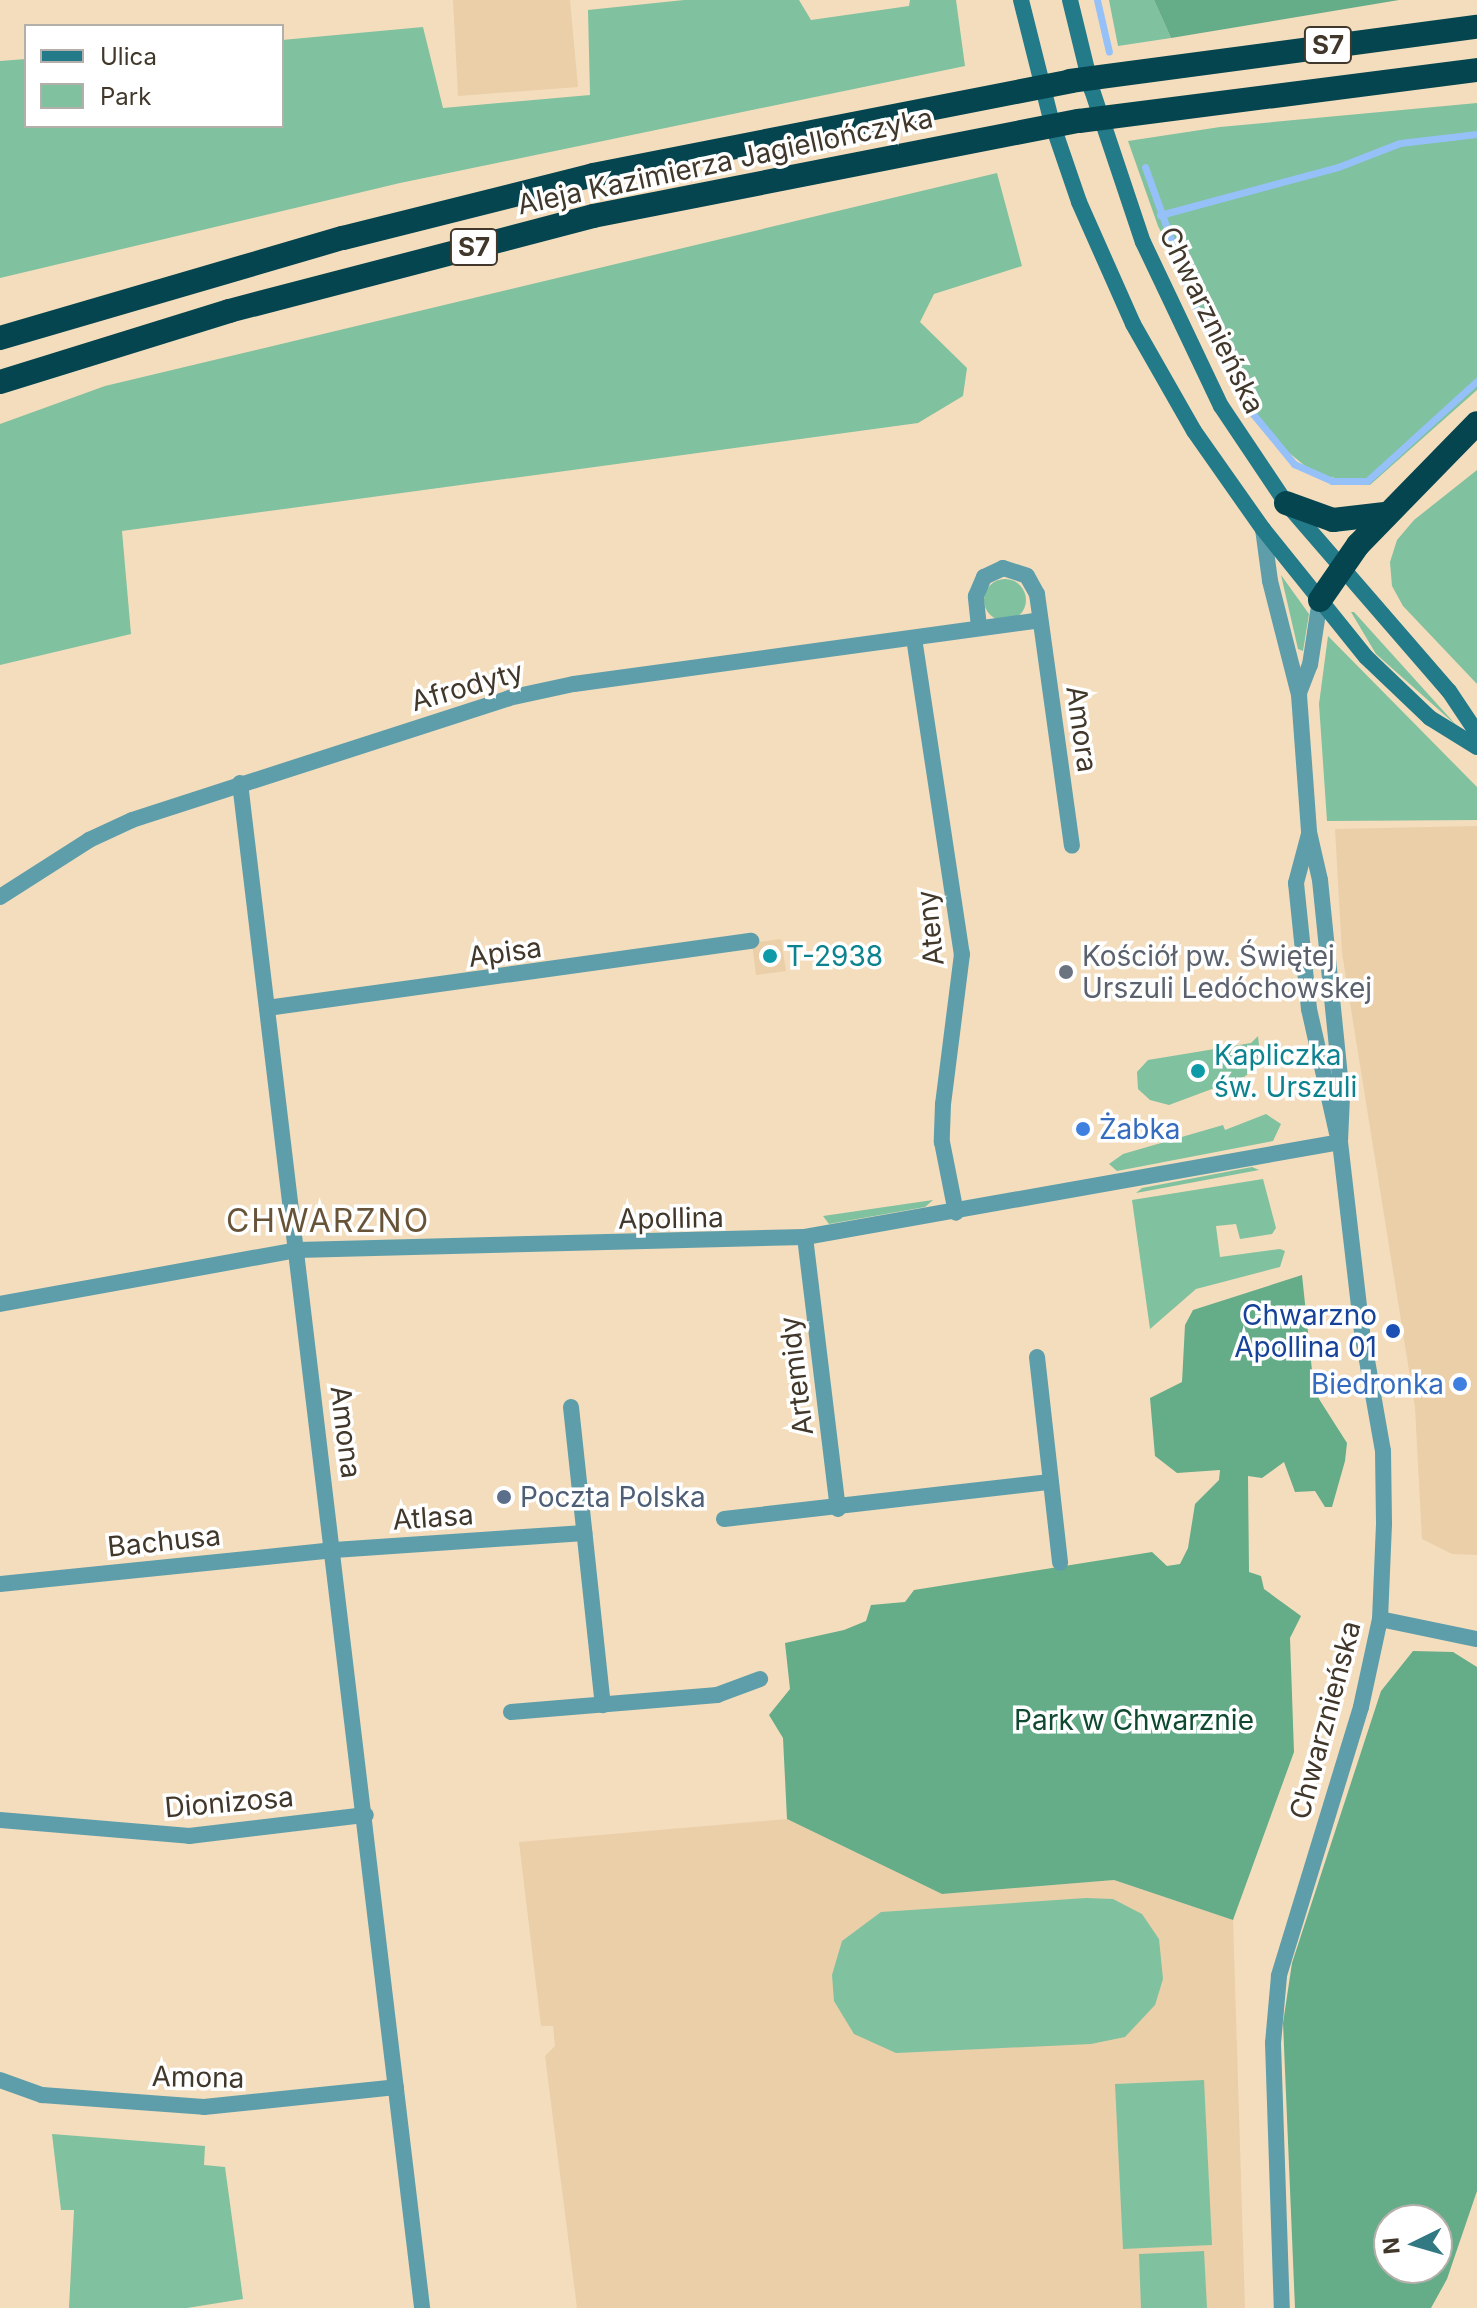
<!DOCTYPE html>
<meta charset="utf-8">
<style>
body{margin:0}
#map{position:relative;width:1477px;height:2308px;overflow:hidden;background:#f4ddbd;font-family:Inter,sans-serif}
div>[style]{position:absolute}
.built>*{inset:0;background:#eacfa9}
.green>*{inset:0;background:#80c19f}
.round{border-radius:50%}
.forest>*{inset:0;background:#65ac88}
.stream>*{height:7px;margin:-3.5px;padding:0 3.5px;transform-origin:3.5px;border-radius:3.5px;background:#96c1f8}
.street>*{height:16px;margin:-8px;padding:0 8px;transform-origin:8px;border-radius:8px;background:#5e9eaa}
.secondary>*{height:16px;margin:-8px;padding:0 8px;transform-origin:8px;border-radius:8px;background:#237a88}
.highway>*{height:24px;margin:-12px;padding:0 12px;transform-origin:12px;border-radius:12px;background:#05454f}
.dots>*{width:22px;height:22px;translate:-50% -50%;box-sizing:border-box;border:4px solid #fff;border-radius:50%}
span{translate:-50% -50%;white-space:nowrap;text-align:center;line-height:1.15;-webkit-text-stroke:7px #fff;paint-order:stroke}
.shield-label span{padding:2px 6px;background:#fff;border:2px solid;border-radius:6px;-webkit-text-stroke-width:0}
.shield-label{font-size:26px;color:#41382b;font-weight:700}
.street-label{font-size:28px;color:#41382b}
.culture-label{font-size:28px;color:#0d838f}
.left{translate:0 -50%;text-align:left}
.worship-label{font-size:28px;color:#5b616d}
.shop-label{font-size:28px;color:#366cbe}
.right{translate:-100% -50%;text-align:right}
.transit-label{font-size:28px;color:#164399}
.service-label{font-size:28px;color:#4e5e75}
.park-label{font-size:28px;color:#0f4930}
.quarter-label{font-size:32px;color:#675338;letter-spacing:2px}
.legend{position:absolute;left:24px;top:24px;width:260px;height:104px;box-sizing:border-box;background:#fff;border:2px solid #b3afaa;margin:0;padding:10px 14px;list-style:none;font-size:24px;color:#41382b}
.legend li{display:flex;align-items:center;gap:16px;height:40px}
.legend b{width:40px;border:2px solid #b3afaa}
.north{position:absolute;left:1373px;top:2204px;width:80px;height:80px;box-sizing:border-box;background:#fff;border:2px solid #b3afaa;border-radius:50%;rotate:265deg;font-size:22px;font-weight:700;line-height:32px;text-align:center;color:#41382b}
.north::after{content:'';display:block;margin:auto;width:28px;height:36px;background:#327983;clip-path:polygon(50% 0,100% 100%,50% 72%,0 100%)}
</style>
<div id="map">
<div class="built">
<i style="clip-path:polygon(453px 0,570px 0,578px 87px,458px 96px)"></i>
<i style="clip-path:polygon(1477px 826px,1477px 1555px,1452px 1554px,1422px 1539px,1415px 1408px,1342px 953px,1335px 829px)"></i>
<i style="clip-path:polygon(781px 939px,786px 971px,756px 975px,752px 943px)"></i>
<i style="clip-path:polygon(787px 1819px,942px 1894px,1114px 1880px,1233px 1920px,1245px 2308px,577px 2308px,545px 2056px,555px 2046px,553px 2026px,541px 2026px,519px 1842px)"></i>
</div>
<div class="green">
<i style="clip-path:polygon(684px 0,799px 0,811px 20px,909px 6px,910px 0,956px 0,965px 66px,400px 183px,0 278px,0 61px,26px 59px,26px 126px,282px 126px,282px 40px,423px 27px,443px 108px,590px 95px,588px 10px)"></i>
<i style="clip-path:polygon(1109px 0,1154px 0,1171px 38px,1118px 46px)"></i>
<i style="clip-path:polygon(1477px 103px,1477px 390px,1370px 485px,1315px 474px,1272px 439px,1232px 371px,1158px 226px,1128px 141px,1220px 127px)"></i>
<i style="clip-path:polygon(997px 173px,1022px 266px,934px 294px,920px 322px,967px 368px,963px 396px,918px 423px,122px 531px,131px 634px,0 665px,0 424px,105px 386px)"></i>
<i style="clip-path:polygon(1477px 470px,1477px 684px,1403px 606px,1392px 586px,1390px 562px,1397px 540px,1414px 520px)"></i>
<i style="clip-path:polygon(1281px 575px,1309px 614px,1303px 651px,1298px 649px)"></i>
<i class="round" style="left:984px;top:579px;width:42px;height:42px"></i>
<i style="clip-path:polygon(1351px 612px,1354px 612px,1457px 726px,1376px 654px)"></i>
<i style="clip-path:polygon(1328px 636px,1477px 787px,1477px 820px,1327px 821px,1319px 704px)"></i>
<i style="clip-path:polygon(1258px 1036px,1261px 1064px,1244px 1077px,1169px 1105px,1150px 1100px,1138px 1089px,1137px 1072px,1148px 1060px,1251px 1043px)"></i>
<i style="clip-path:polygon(1266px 1114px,1281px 1124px,1273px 1141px,1117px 1171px,1109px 1164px,1123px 1154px,1223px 1125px,1225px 1130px)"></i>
<i style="clip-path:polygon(1252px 1167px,1259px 1170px,1136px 1193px,1142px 1188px)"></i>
<i style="clip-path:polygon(1263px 1179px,1276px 1228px,1272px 1234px,1240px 1239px,1236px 1224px,1216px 1226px,1220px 1257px,1280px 1249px,1285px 1251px,1280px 1267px,1196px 1289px,1150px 1329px,1132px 1200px)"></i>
<i style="clip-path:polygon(933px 1200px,925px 1207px,829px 1224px,823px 1216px)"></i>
<i style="clip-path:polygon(1086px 1898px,1113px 1899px,1142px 1914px,1159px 1939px,1163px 1979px,1155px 2005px,1125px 2037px,1091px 2044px,896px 2053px,854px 2034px,834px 2001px,832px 1975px,842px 1941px,881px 1912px)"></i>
<i style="clip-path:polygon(1204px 2080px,1212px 2245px,1123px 2249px,1115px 2084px)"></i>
<i style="clip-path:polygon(52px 2134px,205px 2146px,204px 2165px,225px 2167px,243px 2299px,187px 2308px,69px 2308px,74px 2210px,61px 2210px)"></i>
<i style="clip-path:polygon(1204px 2251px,1207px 2308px,1141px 2308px,1139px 2254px)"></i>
</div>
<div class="forest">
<i style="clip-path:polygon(1154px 0,1399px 0,1171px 38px)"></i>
<i style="clip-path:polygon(1302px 1275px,1313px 1380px,1319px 1399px,1347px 1443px,1345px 1461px,1332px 1507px,1325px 1507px,1315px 1491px,1295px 1492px,1284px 1462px,1262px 1478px,1248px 1476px,1249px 1572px,1261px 1576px,1264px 1589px,1301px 1616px,1290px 1638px,1294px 1752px,1233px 1920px,1114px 1880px,942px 1894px,787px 1819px,783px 1738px,769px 1715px,790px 1689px,785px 1643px,844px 1630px,866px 1621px,871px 1605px,905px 1602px,914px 1590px,1152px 1552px,1167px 1566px,1180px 1564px,1188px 1548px,1195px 1504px,1219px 1480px,1220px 1470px,1177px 1473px,1155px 1456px,1150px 1398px,1182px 1382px,1185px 1325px,1193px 1310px)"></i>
<i style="clip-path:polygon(evenodd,1413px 1651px,1453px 1652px,1477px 1667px,1477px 2191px,1447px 2279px,1431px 2308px,1295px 2308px,1283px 2023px,1292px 1963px,1381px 1691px,1413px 1651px,1389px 2220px,1437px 2220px,1437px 2268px,1389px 2268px,1389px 2220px)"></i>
</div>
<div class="stream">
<i style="left:1097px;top:0;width:53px;rotate:77deg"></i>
<i style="left:1145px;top:167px;width:157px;rotate:70.3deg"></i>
<i style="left:1198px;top:315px;width:113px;rotate:60.9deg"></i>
<i style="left:1253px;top:414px;width:65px;rotate:50.6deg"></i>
<i style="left:1294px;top:464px;width:42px;rotate:24.1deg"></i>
<i style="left:1332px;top:481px;width:35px"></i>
<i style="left:1367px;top:481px;width:149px;rotate:-42.3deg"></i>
<i style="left:1160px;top:215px;width:184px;rotate:-15.1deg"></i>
<i style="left:1338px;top:167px;width:66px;rotate:-21.2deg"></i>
<i style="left:1400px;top:143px;width:78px;rotate:-6.7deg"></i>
</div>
<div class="street">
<i style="left:1263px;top:529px;width:52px;rotate:82.3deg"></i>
<i style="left:1270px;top:581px;width:118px;rotate:75.7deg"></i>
<i style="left:1299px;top:695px;width:137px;rotate:85.8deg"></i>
<i style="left:1309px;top:832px;width:49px;rotate:77.1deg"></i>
<i style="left:1320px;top:880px;width:217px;rotate:84.2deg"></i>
<i style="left:1342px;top:1096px;width:46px;rotate:92.5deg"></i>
<i style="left:1340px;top:1142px;width:191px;rotate:83.4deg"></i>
<i style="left:1362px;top:1332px;width:121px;rotate:80deg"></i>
<i style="left:1383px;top:1451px;width:73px;rotate:89.2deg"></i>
<i style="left:1384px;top:1524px;width:95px;rotate:92.4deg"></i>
<i style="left:1380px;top:1619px;width:90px;rotate:102.2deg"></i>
<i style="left:1361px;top:1707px;width:281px;rotate:107deg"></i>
<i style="left:1279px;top:1976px;width:67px;rotate:95.1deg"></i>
<i style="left:1273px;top:2043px;width:265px;rotate:88.1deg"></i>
<i style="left:979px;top:627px;width:31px;rotate:-96deg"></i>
<i style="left:976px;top:596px;width:21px;rotate:-67deg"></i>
<i style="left:984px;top:577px;width:21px;rotate:-25deg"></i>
<i style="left:1003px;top:568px;width:25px;rotate:18deg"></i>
<i style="left:1027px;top:576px;width:21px;rotate:61deg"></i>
<i style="left:1037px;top:594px;width:254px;rotate:82.1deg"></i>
<i style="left:914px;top:638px;width:320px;rotate:81.4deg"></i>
<i style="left:962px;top:954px;width:151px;rotate:97.2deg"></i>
<i style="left:943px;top:1104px;width:38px;rotate:92deg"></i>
<i style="left:942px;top:1142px;width:72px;rotate:78.8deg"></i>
<i style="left:1299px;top:693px;width:30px;rotate:-69deg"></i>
<i style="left:1310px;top:665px;width:66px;rotate:-81.3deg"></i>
<i style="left:240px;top:783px;width:1536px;rotate:83.19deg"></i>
<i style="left:1309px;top:834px;width:51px;rotate:104.9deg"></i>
<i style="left:1296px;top:883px;width:127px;rotate:84.1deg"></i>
<i style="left:1309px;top:1009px;width:127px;rotate:77.3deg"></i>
<i style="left:0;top:897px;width:106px;rotate:-32.6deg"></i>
<i style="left:89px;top:840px;width:47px;rotate:-24.9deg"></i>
<i style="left:132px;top:820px;width:396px;rotate:-17.9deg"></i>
<i style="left:509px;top:698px;width:66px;rotate:-12.2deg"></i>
<i style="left:574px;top:684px;width:470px;rotate:-7.8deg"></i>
<i style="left:267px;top:1008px;width:489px;rotate:-7.9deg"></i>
<i style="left:805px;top:1237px;width:274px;rotate:83.1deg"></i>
<i style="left:0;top:1304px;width:302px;rotate:-10.3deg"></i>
<i style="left:297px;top:1250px;width:508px;rotate:-1.47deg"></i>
<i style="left:805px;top:1237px;width:543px;rotate:-10.07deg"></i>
<i style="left:1037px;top:1357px;width:207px;rotate:83.6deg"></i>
<i style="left:571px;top:1407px;width:300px;rotate:83.9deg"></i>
<i style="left:724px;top:1519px;width:328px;rotate:-6.5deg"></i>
<i style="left:0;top:1584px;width:336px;rotate:-5.8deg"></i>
<i style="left:334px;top:1550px;width:251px;rotate:-3.9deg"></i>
<i style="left:1380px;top:1619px;width:99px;rotate:11.7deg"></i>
<i style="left:511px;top:1712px;width:207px;rotate:-4.7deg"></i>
<i style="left:717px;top:1695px;width:46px;rotate:-20.4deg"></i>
<i style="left:0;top:1820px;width:190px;rotate:4.8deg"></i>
<i style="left:189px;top:1836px;width:178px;rotate:-6.8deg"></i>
<i style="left:0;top:2080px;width:45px;rotate:19.7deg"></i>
<i style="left:42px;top:2095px;width:162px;rotate:4.2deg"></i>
<i style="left:204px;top:2107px;width:193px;rotate:-5.9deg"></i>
</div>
<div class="secondary">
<i style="left:1021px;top:0;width:127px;rotate:75.9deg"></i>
<i style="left:1052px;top:123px;width:83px;rotate:71.1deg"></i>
<i style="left:1079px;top:202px;width:133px;rotate:66.1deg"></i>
<i style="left:1133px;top:324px;width:123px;rotate:60.3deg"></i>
<i style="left:1194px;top:431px;width:120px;rotate:54.9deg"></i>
<i style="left:1263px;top:529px;width:164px;rotate:51.2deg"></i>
<i style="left:1366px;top:657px;width:88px;rotate:43.6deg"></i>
<i style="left:1430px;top:718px;width:55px;rotate:31.7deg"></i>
<i style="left:1070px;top:0;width:93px;rotate:76.3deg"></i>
<i style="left:1092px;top:90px;width:160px;rotate:71.5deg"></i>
<i style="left:1143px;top:242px;width:182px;rotate:64.6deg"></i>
<i style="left:1221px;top:406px;width:117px;rotate:56.2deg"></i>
<i style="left:1286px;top:503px;width:249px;rotate:49.1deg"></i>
<i style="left:1449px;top:691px;width:50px;rotate:56.3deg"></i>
</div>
<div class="highway">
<i style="left:0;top:338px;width:357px;rotate:-16.3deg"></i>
<i style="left:343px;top:238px;width:258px;rotate:-14.1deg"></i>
<i style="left:593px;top:175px;width:486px;rotate:-11.1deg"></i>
<i style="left:1070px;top:81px;width:411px;rotate:-7.6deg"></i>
<i style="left:0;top:382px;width:240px;rotate:-17.2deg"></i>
<i style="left:229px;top:311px;width:376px;rotate:-14.6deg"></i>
<i style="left:593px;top:216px;width:495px;rotate:-11.1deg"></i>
<i style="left:1079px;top:121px;width:401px;rotate:-7.3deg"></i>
<i style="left:1286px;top:503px;width:50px;rotate:19.9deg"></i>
<i style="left:1333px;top:520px;width:52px;rotate:-6.6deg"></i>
<i style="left:1320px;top:600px;width:67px;rotate:-55.4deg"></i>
<i style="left:1358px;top:545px;width:170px;rotate:-45.7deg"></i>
</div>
<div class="dots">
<i style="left:770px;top:956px;background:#0f9aa8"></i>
<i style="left:1066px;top:972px;background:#6b7280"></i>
<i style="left:1198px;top:1071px;background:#0f9aa8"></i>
<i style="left:1083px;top:1129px;background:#3f7fe0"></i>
<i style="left:1393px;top:1331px;background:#1a4fb4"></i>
<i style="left:1460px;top:1384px;background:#3f7fe0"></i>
<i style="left:504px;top:1497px;background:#5c6f8a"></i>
</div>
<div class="shield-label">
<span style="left:1328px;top:45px">S7</span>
<span style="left:474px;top:247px">S7</span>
</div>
<div class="street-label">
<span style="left:725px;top:161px;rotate:-12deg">Aleja Kazimierza Jagiellończyka</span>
<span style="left:1212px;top:320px;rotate:64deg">Chwarznieńska</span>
<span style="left:467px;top:686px;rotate:-16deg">Afrodyty</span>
<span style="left:1082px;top:729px;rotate:82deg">Amora</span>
<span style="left:930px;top:928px;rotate:-96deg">Ateny</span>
<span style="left:505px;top:952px;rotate:-8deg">Apisa</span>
<span style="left:671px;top:1218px;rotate:-1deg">Apollina</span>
<span style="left:796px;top:1376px;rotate:-97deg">Artemidy</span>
<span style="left:346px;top:1432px;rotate:83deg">Amona</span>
<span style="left:433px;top:1517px;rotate:-4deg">Atlasa</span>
<span style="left:164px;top:1541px;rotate:-6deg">Bachusa</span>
<span style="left:1325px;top:1720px;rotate:-75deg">Chwarznieńska</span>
<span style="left:229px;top:1802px;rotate:-5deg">Dionizosa</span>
<span style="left:198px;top:2077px;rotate:1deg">Amona</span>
</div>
<div class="culture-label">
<span class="left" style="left:786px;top:956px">T-2938</span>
<span class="left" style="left:1214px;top:1071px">Kapliczka<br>św. Urszuli</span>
</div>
<div class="worship-label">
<span class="left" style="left:1082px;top:972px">Kościół pw. Świętej<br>Urszuli Ledóchowskej</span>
</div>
<div class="shop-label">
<span class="left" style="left:1099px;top:1129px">Żabka</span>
<span class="right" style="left:1444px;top:1384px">Biedronka</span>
</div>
<div class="transit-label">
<span class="right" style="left:1377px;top:1331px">Chwarzno<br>Apollina 01</span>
</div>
<div class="service-label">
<span class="left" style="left:520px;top:1497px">Poczta Polska</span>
</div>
<div class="park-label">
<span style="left:1134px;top:1720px">Park w Chwarznie</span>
</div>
<div class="quarter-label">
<span style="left:328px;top:1221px">CHWARZNO</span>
</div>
<ul class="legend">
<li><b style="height:10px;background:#237a88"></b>Ulica</li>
<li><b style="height:22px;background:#80c19f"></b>Park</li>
</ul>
<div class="north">N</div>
</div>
